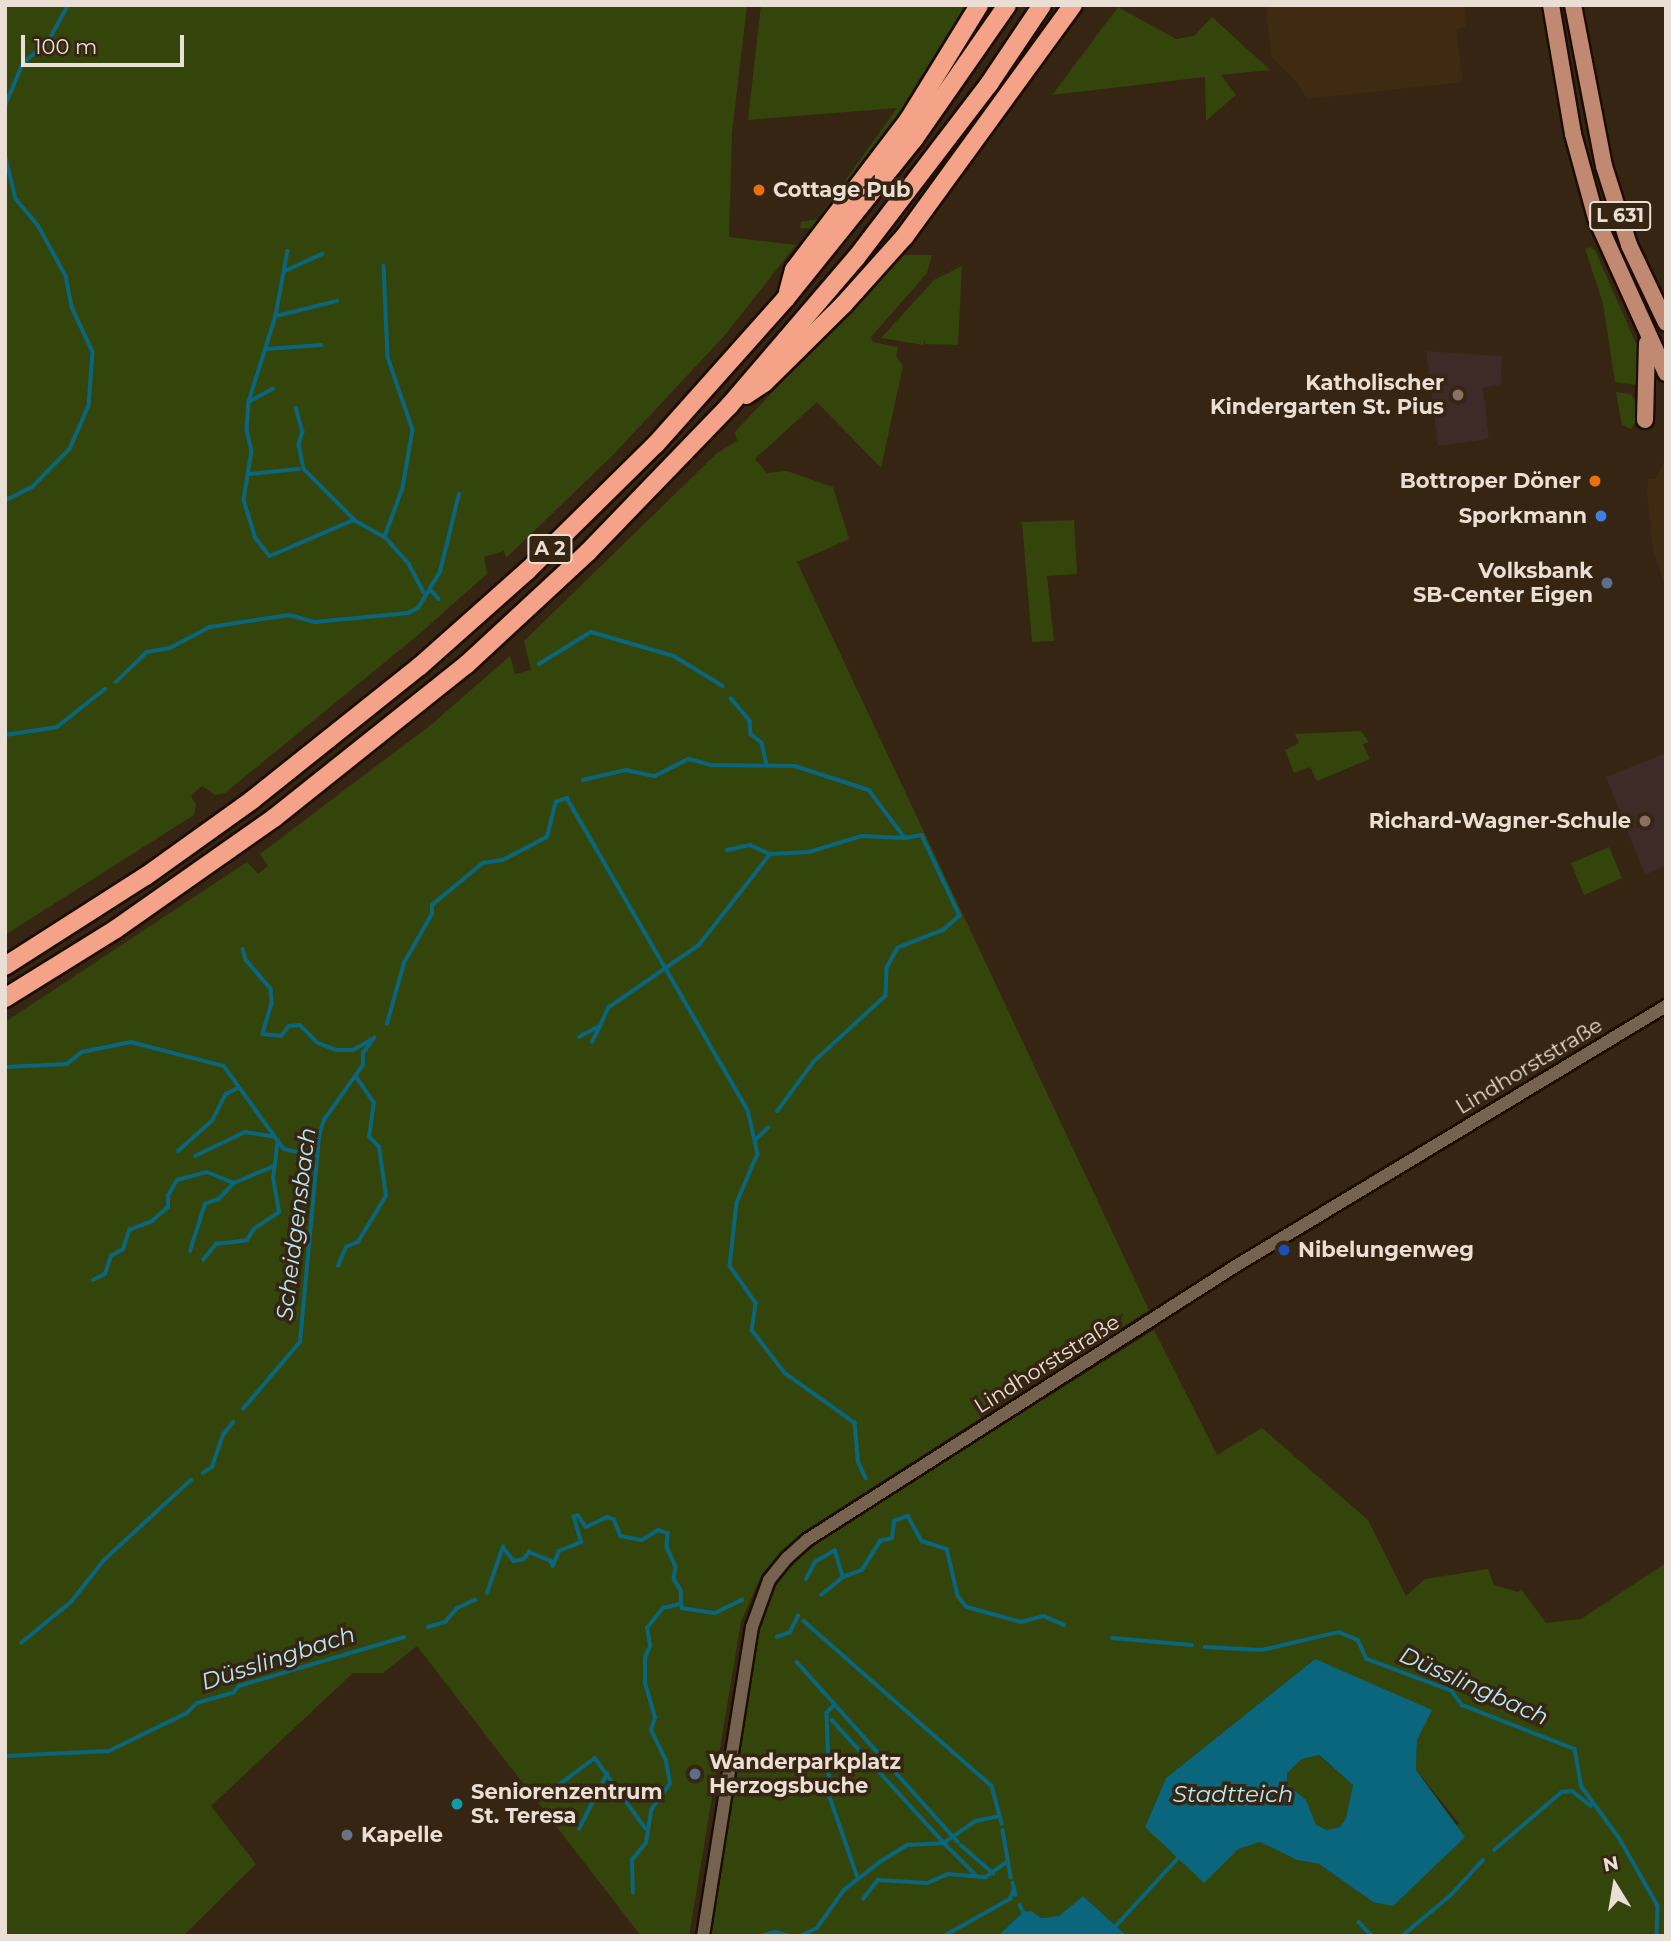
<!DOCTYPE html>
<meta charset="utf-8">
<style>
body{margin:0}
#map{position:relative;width:1671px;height:1941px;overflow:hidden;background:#352512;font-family:Montserrat,sans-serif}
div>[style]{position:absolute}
.built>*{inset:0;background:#402b12}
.education>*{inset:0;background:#3e2a27}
.green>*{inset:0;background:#34450c}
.water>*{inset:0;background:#09667c}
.stream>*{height:3.5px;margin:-1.75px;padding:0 1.75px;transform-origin:1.75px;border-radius:1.75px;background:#09667c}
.roads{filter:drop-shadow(2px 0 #1c0d00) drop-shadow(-2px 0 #1c0d00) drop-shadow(0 2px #1c0d00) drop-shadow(0 -2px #1c0d00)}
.tertiary>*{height:12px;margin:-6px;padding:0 6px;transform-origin:6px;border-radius:6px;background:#76634f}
.primary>*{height:16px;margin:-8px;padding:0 8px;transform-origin:8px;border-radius:8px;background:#c28972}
.motorway>*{height:18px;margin:-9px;padding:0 9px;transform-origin:9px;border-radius:9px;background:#f4a389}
.dots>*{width:19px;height:19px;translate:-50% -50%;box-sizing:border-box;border:4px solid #352512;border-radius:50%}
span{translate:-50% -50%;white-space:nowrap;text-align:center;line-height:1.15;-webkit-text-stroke:7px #352512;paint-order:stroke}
.shield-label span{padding:2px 5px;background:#352512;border:2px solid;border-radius:5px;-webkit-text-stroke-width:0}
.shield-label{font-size:19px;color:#eadfd4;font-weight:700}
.poi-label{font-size:21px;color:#eadfd4;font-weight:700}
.left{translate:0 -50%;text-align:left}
.right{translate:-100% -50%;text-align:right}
.street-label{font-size:21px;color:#eadfd4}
.water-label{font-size:23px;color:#b8e8f8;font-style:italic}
.frame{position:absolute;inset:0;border:7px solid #eadfd4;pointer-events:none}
.north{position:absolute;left:1580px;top:1850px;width:70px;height:70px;-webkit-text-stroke:5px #352512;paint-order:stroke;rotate:349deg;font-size:19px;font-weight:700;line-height:28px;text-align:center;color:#eadfd4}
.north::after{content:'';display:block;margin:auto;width:24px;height:32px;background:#eadfd4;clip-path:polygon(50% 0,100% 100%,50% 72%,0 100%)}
.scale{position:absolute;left:21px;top:35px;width:163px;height:32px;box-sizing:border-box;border:4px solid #eadfd4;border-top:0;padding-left:9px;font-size:21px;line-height:24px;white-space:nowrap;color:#eadfd4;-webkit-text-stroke:5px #352512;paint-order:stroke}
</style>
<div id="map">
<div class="built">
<i style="clip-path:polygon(1266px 5px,1464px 5px,1466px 27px,1456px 29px,1463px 82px,1307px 99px,1296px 81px,1271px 57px)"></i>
<i style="clip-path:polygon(1666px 458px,1666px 590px,1653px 549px,1647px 493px,1648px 479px,1655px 479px)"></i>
</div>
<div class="education">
<i style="clip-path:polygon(1426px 351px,1502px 356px,1501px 384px,1483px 388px,1489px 439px,1438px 446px)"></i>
<i style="clip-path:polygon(1666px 753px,1666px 865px,1645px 875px,1606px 777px)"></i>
</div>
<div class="green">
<i style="clip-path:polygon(5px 5px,747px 5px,732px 133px,729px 237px,796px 245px,725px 335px,613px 455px,506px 558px,504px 551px,484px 557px,487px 574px,418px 635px,225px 793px,215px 795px,202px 786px,191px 796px,196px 805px,194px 815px,5px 935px)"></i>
<i style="clip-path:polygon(761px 5px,970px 5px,886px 141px,822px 229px,800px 228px,801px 222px,818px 219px,897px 108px,748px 120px)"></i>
<i style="clip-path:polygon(1118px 7px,1176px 39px,1194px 36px,1212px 17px,1270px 70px,1221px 75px,1236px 95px,1206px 121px,1205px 77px,1052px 95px)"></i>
<i style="clip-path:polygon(1590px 247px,1595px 250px,1638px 348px,1644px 386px,1615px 382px,1603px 303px,1585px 249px)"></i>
<i style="clip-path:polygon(901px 255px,932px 255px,927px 273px,871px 337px,873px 342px,898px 347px,896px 356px,903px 366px,881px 468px,817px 402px,755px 459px,767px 473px,787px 471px,833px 487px,849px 539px,797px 562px,1149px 1310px,803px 1532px,762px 1574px,741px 1622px,689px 1936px,641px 1936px,417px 1646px,383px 1673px,353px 1673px,211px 1806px,256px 1864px,183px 1936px,5px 1936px,5px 1022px,247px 862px,258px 874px,268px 866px,260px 854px,432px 724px,510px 656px,515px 674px,531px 670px,524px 641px,717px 453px,737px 441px,735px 432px)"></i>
<i style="clip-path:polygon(962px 266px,958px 345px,925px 344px,924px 338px,924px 345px,881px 338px,934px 280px)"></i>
<i style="clip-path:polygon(1616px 392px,1631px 394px,1635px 401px,1638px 418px,1631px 429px,1622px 425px)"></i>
<i style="clip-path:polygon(1074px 520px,1077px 574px,1047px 576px,1054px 641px,1032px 642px,1022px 522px)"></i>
<i style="clip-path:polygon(1361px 731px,1369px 742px,1363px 744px,1370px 759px,1317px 781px,1310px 767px,1294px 773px,1285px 750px,1299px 743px,1295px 734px)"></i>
<i style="clip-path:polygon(1609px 847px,1622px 878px,1584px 895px,1571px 863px)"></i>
<i style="clip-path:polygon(evenodd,1154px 1330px,1217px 1455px,1262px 1428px,1368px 1520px,1406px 1596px,1425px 1579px,1488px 1569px,1494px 1585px,1518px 1592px,1521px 1589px,1546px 1623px,1581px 1619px,1666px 1563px,1666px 1936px,1127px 1936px,1083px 1896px,1060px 1916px,1040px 1918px,1023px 1912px,998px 1936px,711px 1936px,759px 1628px,774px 1582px,810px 1546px,1154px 1330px,1315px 1659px,1417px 1740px,1416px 1770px,1459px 1823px,1373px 1902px,1319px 1864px,1297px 1860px,1260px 1842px,1238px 1849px,1145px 1827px,1166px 1778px,1315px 1659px)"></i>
<i style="clip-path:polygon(1318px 1755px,1353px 1785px,1346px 1818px,1340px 1827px,1327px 1830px,1316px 1826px,1306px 1800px,1287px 1784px,1287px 1773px,1302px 1759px)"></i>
</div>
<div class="water">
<i style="clip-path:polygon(evenodd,1315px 1659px,1432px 1710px,1417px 1740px,1416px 1770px,1465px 1837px,1393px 1906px,1373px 1902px,1319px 1864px,1297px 1860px,1260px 1842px,1238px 1849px,1204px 1883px,1145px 1827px,1166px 1778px,1315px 1659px,1319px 1755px,1353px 1785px,1346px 1818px,1340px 1827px,1327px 1830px,1316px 1825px,1306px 1800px,1287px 1784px,1287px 1773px,1302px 1759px,1319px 1755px)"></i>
<i style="clip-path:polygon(1083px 1896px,1127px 1936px,998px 1936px,1023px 1912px,1031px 1911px,1041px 1918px,1059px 1916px)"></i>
</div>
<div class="stream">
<i style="left:5px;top:106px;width:47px;rotate:-67.3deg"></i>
<i style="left:23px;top:63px;width:33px;rotate:-40deg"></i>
<i style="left:48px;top:42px;width:42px;rotate:-61.6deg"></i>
<i style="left:5px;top:154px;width:46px;rotate:76.3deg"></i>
<i style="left:16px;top:199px;width:34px;rotate:50deg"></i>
<i style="left:38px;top:225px;width:58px;rotate:61.2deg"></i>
<i style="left:66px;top:276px;width:32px;rotate:79deg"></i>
<i style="left:72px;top:307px;width:50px;rotate:65deg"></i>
<i style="left:93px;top:352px;width:54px;rotate:94.2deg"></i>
<i style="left:89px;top:406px;width:47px;rotate:113.8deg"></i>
<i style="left:70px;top:449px;width:53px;rotate:134.2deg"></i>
<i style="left:33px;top:487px;width:31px;rotate:153deg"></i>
<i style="left:288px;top:251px;width:66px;rotate:100.5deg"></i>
<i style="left:276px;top:316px;width:90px;rotate:107.4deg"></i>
<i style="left:249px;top:402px;width:28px;rotate:94deg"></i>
<i style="left:247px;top:430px;width:22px;rotate:77deg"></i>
<i style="left:252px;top:451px;width:50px;rotate:99.3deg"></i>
<i style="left:244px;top:500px;width:39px;rotate:73deg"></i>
<i style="left:255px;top:537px;width:24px;rotate:52deg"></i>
<i style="left:270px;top:556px;width:91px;rotate:-23.2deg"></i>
<i style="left:354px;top:520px;width:35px;rotate:29deg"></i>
<i style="left:385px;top:537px;width:36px;rotate:48deg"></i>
<i style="left:409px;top:564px;width:32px;rotate:62deg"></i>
<i style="left:384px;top:266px;width:91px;rotate:87.5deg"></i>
<i style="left:388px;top:357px;width:77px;rotate:71.1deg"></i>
<i style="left:413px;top:430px;width:59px;rotate:99.8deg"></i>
<i style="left:403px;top:488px;width:52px;rotate:110.2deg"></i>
<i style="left:285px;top:271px;width:41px;rotate:-24.7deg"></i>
<i style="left:276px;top:316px;width:63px;rotate:-13.8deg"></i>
<i style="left:266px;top:349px;width:55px;rotate:-4.2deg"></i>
<i style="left:250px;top:401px;width:26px;rotate:-28deg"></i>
<i style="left:296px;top:408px;width:25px;rotate:74deg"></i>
<i style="left:303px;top:432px;width:13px;rotate:108deg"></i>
<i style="left:299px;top:444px;width:25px;rotate:79deg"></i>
<i style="left:304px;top:469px;width:71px;rotate:45deg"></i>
<i style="left:249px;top:474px;width:50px;rotate:-5.7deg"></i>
<i style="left:430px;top:588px;width:19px;rotate:-58deg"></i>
<i style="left:440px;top:572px;width:80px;rotate:-76.3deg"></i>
<i style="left:539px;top:664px;width:61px;rotate:-31.6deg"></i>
<i style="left:591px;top:632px;width:86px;rotate:16.1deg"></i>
<i style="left:674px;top:656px;width:57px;rotate:31.5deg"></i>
<i style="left:116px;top:682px;width:43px;rotate:-44.1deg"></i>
<i style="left:147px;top:652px;width:23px;rotate:-10deg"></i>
<i style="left:170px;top:648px;width:45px;rotate:-27.7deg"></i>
<i style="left:210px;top:627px;width:80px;rotate:-8.6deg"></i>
<i style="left:289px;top:615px;width:27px;rotate:15deg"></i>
<i style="left:315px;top:622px;width:93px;rotate:-5.5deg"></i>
<i style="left:408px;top:613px;width:11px;rotate:-27deg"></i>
<i style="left:418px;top:608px;width:22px;rotate:-58deg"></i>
<i style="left:430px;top:589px;width:13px;rotate:48deg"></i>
<i style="left:731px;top:698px;width:30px;rotate:50deg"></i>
<i style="left:750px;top:721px;width:13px;rotate:86deg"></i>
<i style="left:751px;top:734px;width:14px;rotate:39deg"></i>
<i style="left:762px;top:743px;width:23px;rotate:77deg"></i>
<i style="left:5px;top:735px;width:53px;rotate:-8.7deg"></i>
<i style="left:57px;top:727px;width:61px;rotate:-38.4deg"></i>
<i style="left:583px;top:780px;width:44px;rotate:-13.1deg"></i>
<i style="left:626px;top:770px;width:30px;rotate:12deg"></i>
<i style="left:655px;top:776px;width:38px;rotate:-27deg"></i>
<i style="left:689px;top:759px;width:24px;rotate:15deg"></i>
<i style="left:712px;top:765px;width:83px;rotate:0.7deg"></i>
<i style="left:795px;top:766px;width:78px;rotate:18deg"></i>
<i style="left:869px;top:790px;width:60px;rotate:53.1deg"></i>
<i style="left:905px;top:838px;width:17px;rotate:-10deg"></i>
<i style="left:922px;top:835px;width:89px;rotate:64.9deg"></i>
<i style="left:960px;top:916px;width:21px;rotate:139deg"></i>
<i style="left:944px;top:930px;width:49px;rotate:158.6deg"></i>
<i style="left:898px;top:948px;width:23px;rotate:119deg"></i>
<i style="left:887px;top:968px;width:28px;rotate:92deg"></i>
<i style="left:886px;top:996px;width:98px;rotate:137.5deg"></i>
<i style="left:814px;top:1062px;width:61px;rotate:126.3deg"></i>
<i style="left:727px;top:850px;width:24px;rotate:-12deg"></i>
<i style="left:750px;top:845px;width:22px;rotate:24deg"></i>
<i style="left:243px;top:949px;width:11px;rotate:75deg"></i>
<i style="left:246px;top:960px;width:38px;rotate:49deg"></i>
<i style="left:271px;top:989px;width:15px;rotate:86deg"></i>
<i style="left:272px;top:1004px;width:31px;rotate:107deg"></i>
<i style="left:263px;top:1034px;width:18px;rotate:6deg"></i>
<i style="left:281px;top:1036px;width:13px;rotate:-51deg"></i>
<i style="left:289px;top:1026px;width:11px;rotate:-5deg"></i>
<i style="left:300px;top:1025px;width:25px;rotate:45deg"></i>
<i style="left:318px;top:1043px;width:19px;rotate:21deg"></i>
<i style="left:336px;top:1050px;width:17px"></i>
<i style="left:353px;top:1050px;width:21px;rotate:-29deg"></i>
<i style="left:387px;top:1024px;width:63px;rotate:-74.4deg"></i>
<i style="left:404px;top:963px;width:56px;rotate:-60.3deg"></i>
<i style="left:432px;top:914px;width:9px;rotate:-90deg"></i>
<i style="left:432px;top:905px;width:66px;rotate:-39.5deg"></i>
<i style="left:483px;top:863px;width:20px;rotate:-9deg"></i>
<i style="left:503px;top:860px;width:50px;rotate:-27.6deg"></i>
<i style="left:547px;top:837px;width:36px;rotate:-76deg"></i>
<i style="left:556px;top:802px;width:12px;rotate:-20deg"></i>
<i style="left:567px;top:798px;width:361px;rotate:59.9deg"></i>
<i style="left:748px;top:1110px;width:45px;rotate:77.2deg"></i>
<i style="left:758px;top:1154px;width:53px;rotate:113.2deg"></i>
<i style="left:737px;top:1203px;width:63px;rotate:96.3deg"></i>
<i style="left:730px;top:1266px;width:45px;rotate:54.9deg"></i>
<i style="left:756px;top:1303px;width:27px;rotate:98deg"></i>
<i style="left:752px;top:1330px;width:54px;rotate:52.5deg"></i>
<i style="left:785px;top:1373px;width:86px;rotate:35.5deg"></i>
<i style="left:855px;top:1423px;width:38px;rotate:85deg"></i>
<i style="left:858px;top:1461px;width:19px;rotate:65deg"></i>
<i style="left:579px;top:1037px;width:24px;rotate:-28deg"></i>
<i style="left:600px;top:1026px;width:20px;rotate:-66deg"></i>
<i style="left:608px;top:1008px;width:111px;rotate:-34.7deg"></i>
<i style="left:699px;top:945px;width:115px;rotate:-52deg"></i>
<i style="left:770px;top:854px;width:39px;rotate:-3deg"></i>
<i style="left:809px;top:852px;width:55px;rotate:-16.8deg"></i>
<i style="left:862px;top:836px;width:42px;rotate:2.7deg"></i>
<i style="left:592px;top:1042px;width:16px;rotate:-63deg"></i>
<i style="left:5px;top:1067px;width:62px;rotate:-2.8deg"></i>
<i style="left:67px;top:1064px;width:19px;rotate:-39deg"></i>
<i style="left:82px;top:1052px;width:50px;rotate:-11.5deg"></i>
<i style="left:131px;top:1042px;width:96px;rotate:14.5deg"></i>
<i style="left:224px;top:1066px;width:102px;rotate:54.1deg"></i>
<i style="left:284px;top:1149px;width:14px;rotate:12deg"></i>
<i style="left:298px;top:1152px;width:25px;rotate:45deg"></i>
<i style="left:755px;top:1140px;width:18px;rotate:-43deg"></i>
<i style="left:178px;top:1151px;width:45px;rotate:-41.4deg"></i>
<i style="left:212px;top:1121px;width:30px;rotate:-63deg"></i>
<i style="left:226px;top:1094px;width:13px;rotate:-27deg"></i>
<i style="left:195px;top:1156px;width:55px;rotate:-25.6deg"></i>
<i style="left:245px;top:1132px;width:30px;rotate:9deg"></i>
<i style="left:190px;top:1251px;width:49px;rotate:-72.3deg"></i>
<i style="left:205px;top:1204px;width:15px;rotate:-20deg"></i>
<i style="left:219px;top:1199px;width:22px;rotate:-47deg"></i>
<i style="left:234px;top:1183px;width:43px;rotate:-23deg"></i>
<i style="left:203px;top:1260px;width:21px;rotate:-51deg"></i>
<i style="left:216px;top:1244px;width:31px;rotate:-7deg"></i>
<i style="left:247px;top:1240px;width:13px;rotate:-58deg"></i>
<i style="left:254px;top:1229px;width:30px;rotate:-34deg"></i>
<i style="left:279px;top:1212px;width:34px;rotate:-100deg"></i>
<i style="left:273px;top:1179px;width:38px;rotate:-83deg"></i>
<i style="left:338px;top:1266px;width:21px;rotate:-67deg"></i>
<i style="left:346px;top:1247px;width:13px;rotate:-23deg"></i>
<i style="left:358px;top:1242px;width:54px;rotate:-58.7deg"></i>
<i style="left:386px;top:1196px;width:49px;rotate:-98.1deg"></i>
<i style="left:379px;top:1147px;width:14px;rotate:-135deg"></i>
<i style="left:369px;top:1137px;width:34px;rotate:-82deg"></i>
<i style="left:374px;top:1103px;width:32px;rotate:-125deg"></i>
<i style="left:93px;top:1280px;width:13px;rotate:-27deg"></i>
<i style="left:105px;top:1274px;width:19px;rotate:-72deg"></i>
<i style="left:111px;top:1256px;width:14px;rotate:-30deg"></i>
<i style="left:123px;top:1249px;width:20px;rotate:-72deg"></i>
<i style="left:129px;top:1230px;width:25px;rotate:-21deg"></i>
<i style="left:152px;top:1221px;width:21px;rotate:-41deg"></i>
<i style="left:168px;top:1207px;width:11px;rotate:-90deg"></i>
<i style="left:168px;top:1196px;width:18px;rotate:-61deg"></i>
<i style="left:177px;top:1180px;width:31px;rotate:-15deg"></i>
<i style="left:207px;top:1172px;width:29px;rotate:22deg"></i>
<i style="left:243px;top:1409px;width:88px;rotate:-49.6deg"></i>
<i style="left:300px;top:1342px;width:207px;rotate:-84.7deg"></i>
<i style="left:319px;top:1136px;width:17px;rotate:-73deg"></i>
<i style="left:324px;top:1120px;width:67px;rotate:-54.7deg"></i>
<i style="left:363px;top:1065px;width:12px;rotate:-90deg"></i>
<i style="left:363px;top:1053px;width:19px;rotate:-54deg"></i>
<i style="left:203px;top:1473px;width:11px;rotate:-34deg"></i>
<i style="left:212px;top:1467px;width:34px;rotate:-71deg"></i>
<i style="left:223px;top:1435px;width:16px;rotate:-52deg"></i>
<i style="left:806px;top:1579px;width:19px;rotate:-62deg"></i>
<i style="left:815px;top:1562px;width:23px;rotate:-31deg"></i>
<i style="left:835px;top:1550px;width:28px;rotate:73deg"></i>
<i style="left:487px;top:1593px;width:49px;rotate:-70.8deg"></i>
<i style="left:503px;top:1547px;width:18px;rotate:52deg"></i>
<i style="left:514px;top:1561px;width:10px;rotate:-11deg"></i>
<i style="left:524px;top:1559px;width:9px;rotate:-54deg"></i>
<i style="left:529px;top:1552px;width:24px;rotate:22deg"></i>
<i style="left:551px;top:1561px;width:5px;rotate:68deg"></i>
<i style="left:553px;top:1566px;width:16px;rotate:-68deg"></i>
<i style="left:559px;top:1551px;width:24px;rotate:-22deg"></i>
<i style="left:581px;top:1542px;width:26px;rotate:-106deg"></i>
<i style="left:574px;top:1517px;width:4px;rotate:-27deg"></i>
<i style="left:578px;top:1515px;width:14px;rotate:56deg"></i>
<i style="left:586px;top:1527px;width:23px;rotate:-25deg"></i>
<i style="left:607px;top:1517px;width:7px;rotate:16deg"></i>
<i style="left:614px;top:1519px;width:18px;rotate:68deg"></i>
<i style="left:621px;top:1536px;width:21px;rotate:11deg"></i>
<i style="left:642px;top:1540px;width:19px;rotate:-32deg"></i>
<i style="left:658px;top:1530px;width:10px;rotate:17deg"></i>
<i style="left:668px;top:1533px;width:14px;rotate:94deg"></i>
<i style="left:667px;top:1547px;width:22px;rotate:66deg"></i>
<i style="left:676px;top:1567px;width:12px;rotate:99deg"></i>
<i style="left:674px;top:1579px;width:13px;rotate:58deg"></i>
<i style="left:681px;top:1590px;width:18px;rotate:87deg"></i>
<i style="left:682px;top:1608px;width:33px;rotate:9deg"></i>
<i style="left:715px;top:1613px;width:30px;rotate:-26deg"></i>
<i style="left:821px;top:1595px;width:28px;rotate:-39deg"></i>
<i style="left:843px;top:1577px;width:20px;rotate:-20deg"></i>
<i style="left:862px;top:1570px;width:34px;rotate:-58deg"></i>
<i style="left:880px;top:1541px;width:12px;rotate:-14deg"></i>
<i style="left:892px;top:1538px;width:17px;rotate:-83deg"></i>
<i style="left:894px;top:1521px;width:15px;rotate:-20deg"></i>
<i style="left:908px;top:1516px;width:29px;rotate:61deg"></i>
<i style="left:922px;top:1541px;width:26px;rotate:18deg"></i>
<i style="left:947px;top:1549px;width:48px;rotate:76.8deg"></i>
<i style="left:958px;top:1596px;width:14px;rotate:51deg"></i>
<i style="left:967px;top:1607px;width:56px;rotate:15.5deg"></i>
<i style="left:1021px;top:1622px;width:24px;rotate:-15deg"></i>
<i style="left:1044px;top:1616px;width:22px;rotate:24deg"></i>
<i style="left:804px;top:1621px;width:250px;rotate:41.3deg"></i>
<i style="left:992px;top:1786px;width:39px;rotate:75deg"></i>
<i style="left:428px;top:1627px;width:18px;rotate:-16deg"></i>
<i style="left:445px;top:1622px;width:18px;rotate:-49deg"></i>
<i style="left:457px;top:1608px;width:20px;rotate:-24deg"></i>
<i style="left:777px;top:1637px;width:14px;rotate:-21deg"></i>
<i style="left:790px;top:1632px;width:18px;rotate:-63deg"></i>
<i style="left:1112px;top:1638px;width:80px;rotate:5deg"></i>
<i style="left:21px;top:1643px;width:65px;rotate:-39.4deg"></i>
<i style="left:71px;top:1602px;width:53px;rotate:-51.8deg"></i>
<i style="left:104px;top:1560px;width:118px;rotate:-42.6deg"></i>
<i style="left:1205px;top:1647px;width:57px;rotate:3deg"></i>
<i style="left:1262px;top:1650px;width:79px;rotate:-13.2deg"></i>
<i style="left:1339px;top:1632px;width:21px;rotate:23deg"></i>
<i style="left:1358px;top:1640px;width:21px;rotate:65deg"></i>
<i style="left:1367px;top:1659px;width:91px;rotate:20.6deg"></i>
<i style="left:1452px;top:1691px;width:17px;rotate:54deg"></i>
<i style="left:1462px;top:1705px;width:121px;rotate:21.3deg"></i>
<i style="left:1575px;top:1749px;width:39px;rotate:80deg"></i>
<i style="left:1582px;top:1787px;width:64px;rotate:53.8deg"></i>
<i style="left:1620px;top:1839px;width:77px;rotate:60.4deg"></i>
<i style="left:1658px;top:1906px;width:30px;rotate:92deg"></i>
<i style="left:797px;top:1662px;width:241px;rotate:48.2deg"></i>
<i style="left:834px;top:1706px;width:10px;rotate:135deg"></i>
<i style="left:827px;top:1713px;width:84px;rotate:88deg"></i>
<i style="left:830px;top:1797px;width:86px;rotate:70.9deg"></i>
<i style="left:832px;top:1720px;width:172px;rotate:47.6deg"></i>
<i style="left:5px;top:1756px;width:104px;rotate:-2.8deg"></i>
<i style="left:109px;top:1751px;width:87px;rotate:-26deg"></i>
<i style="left:187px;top:1713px;width:14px;rotate:-45deg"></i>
<i style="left:197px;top:1703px;width:37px;rotate:-16deg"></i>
<i style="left:233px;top:1693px;width:9px;rotate:-49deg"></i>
<i style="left:239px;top:1686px;width:172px;rotate:-16.5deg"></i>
<i style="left:549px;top:1792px;width:57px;rotate:-36.5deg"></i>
<i style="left:595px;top:1758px;width:87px;rotate:54.3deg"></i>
<i style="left:579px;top:1829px;width:62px;rotate:-63deg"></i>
<i style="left:1003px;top:1830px;width:48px;rotate:80.3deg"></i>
<i style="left:961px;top:1845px;width:43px;rotate:41.2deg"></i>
<i style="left:950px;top:1849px;width:37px;rotate:45deg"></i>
<i style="left:1494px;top:1850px;width:89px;rotate:-40.5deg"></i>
<i style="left:1562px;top:1792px;width:10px;rotate:-6deg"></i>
<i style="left:1572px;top:1791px;width:24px;rotate:38deg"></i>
<i style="left:1013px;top:1883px;width:12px;rotate:76deg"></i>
<i style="left:633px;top:1893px;width:33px;rotate:-92deg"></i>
<i style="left:632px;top:1860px;width:22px;rotate:-51deg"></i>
<i style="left:646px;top:1843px;width:33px;rotate:-81deg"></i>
<i style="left:651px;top:1810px;width:32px;rotate:-54deg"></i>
<i style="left:670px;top:1784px;width:23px;rotate:-100deg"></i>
<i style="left:666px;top:1761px;width:34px;rotate:-116deg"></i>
<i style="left:651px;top:1730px;width:13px;rotate:-72deg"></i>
<i style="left:655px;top:1718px;width:37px;rotate:-106deg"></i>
<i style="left:645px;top:1682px;width:24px;rotate:-90deg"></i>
<i style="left:645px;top:1658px;width:13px;rotate:-67deg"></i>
<i style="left:650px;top:1646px;width:18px;rotate:-99deg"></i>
<i style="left:647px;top:1628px;width:26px;rotate:-51deg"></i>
<i style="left:663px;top:1608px;width:17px;rotate:-13deg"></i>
<i style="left:863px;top:1899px;width:24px;rotate:-52deg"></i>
<i style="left:878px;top:1880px;width:49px;rotate:3.5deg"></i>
<i style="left:927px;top:1883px;width:23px;rotate:-23deg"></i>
<i style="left:948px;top:1874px;width:38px;rotate:5deg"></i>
<i style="left:986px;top:1877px;width:27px;rotate:-36deg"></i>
<i style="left:1020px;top:1905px;width:11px;rotate:63deg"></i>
<i style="left:1359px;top:1922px;width:19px;rotate:47deg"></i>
<i style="left:1114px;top:1928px;width:96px;rotate:-47.5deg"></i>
<i style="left:761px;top:1936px;width:15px;rotate:-16deg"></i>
<i style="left:775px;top:1932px;width:16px;rotate:15deg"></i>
<i style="left:800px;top:1936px;width:19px;rotate:-25deg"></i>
<i style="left:817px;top:1928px;width:47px;rotate:-54.6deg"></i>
<i style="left:844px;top:1890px;width:46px;rotate:-37.9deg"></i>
<i style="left:880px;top:1862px;width:32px;rotate:-32deg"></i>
<i style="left:907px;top:1845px;width:37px;rotate:-3deg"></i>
<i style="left:944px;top:1843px;width:39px;rotate:-35deg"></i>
<i style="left:976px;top:1821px;width:24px;rotate:-12deg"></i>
<i style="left:944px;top:1936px;width:76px;rotate:-29.3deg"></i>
<i style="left:1010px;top:1899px;width:11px;rotate:-68deg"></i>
<i style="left:1402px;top:1936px;width:64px;rotate:-39.9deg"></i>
<i style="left:1451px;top:1895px;width:47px;rotate:-47.6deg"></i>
</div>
<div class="roads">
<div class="tertiary">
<i style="left:703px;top:1936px;width:313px;rotate:-81deg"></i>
<i style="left:752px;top:1627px;width:50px;rotate:-70.1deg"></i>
<i style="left:769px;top:1580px;width:28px;rotate:-51deg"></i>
<i style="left:787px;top:1558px;width:27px;rotate:-42deg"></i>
<i style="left:807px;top:1540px;width:507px;rotate:-32.59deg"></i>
<i style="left:1234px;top:1267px;width:505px;rotate:-31.14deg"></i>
</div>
<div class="primary">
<i style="left:1551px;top:5px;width:131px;rotate:80.3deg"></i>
<i style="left:1573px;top:134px;width:87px;rotate:74.7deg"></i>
<i style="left:1596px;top:218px;width:170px;rotate:65.7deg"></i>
<i style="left:1573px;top:5px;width:164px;rotate:79.1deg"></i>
<i style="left:1604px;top:166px;width:83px;rotate:72.4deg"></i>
<i style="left:1629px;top:245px;width:86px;rotate:64.6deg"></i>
<i style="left:1645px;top:420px;width:77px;rotate:-88.5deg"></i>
</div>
<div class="motorway">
<i style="left:788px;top:292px;width:23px;rotate:-75deg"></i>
<i style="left:794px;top:270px;width:190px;rotate:-52.7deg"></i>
<i style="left:909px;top:119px;width:134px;rotate:-58.4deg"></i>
<i style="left:746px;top:395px;width:22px;rotate:-34deg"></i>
<i style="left:764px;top:383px;width:112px;rotate:-44.6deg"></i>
<i style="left:844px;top:304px;width:91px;rotate:-48.1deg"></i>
<i style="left:905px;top:236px;width:286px;rotate:-54deg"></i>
<i style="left:5px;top:966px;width:167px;rotate:-32.6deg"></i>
<i style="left:146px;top:876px;width:130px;rotate:-35.6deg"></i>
<i style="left:252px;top:800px;width:215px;rotate:-38.6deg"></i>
<i style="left:420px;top:666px;width:143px;rotate:-41.6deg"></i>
<i style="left:527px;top:571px;width:181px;rotate:-44.6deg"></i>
<i style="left:656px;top:444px;width:195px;rotate:-48.3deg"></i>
<i style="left:786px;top:298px;width:204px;rotate:-51.2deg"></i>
<i style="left:914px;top:139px;width:163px;rotate:-55.2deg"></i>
<i style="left:5px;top:998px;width:131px;rotate:-31.9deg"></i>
<i style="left:116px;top:929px;width:193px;rotate:-35.1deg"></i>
<i style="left:274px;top:818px;width:246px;rotate:-38.6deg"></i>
<i style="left:466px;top:665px;width:166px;rotate:-42.8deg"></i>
<i style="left:588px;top:552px;width:203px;rotate:-46deg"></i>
<i style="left:729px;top:406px;width:195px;rotate:-49.4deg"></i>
<i style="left:856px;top:258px;width:219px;rotate:-52.6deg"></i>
<i style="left:989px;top:84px;width:95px;rotate:-56.1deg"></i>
</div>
</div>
<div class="dots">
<i style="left:759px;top:190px;background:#e8710a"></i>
<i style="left:1458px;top:395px;background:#8d6e63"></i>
<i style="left:1595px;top:481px;background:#e8710a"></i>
<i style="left:1601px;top:516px;background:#3f7fe0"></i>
<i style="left:1607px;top:583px;background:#5c6f8a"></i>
<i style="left:1645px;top:821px;background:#8d6e63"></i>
<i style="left:1284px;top:1250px;background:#1a4fb4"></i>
<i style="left:695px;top:1774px;background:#5c6f8a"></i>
<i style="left:457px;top:1804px;background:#0f9aa8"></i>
<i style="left:347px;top:1835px;background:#6b7280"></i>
</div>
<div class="shield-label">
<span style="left:1620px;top:216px">L 631</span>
<span style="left:550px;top:549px">A 2</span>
</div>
<div class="poi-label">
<span class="left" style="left:773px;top:190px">Cottage Pub</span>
<span class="right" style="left:1444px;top:395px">Katholischer<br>Kindergarten St. Pius</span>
<span class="right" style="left:1581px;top:481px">Bottroper Döner</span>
<span class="right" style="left:1587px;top:516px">Sporkmann</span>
<span class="right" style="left:1593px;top:583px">Volksbank<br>SB-Center Eigen</span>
<span class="right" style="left:1631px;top:821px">Richard-Wagner-Schule</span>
<span class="left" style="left:1298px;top:1250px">Nibelungenweg</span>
<span class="left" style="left:709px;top:1774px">Wanderparkplatz<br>Herzogsbuche</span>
<span class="left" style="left:471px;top:1804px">Seniorenzentrum<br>St. Teresa</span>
<span class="left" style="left:361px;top:1835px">Kapelle</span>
</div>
<div class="street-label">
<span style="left:1529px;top:1066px;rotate:-31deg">Lindhorststraße</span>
<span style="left:1047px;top:1364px;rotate:-32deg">Lindhorststraße</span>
</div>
<div class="water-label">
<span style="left:296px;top:1224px;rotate:-83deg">Scheidgensbach</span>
<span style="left:278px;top:1658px;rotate:-18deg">Düsslingbach</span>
<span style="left:1474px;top:1686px;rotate:24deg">Düsslingbach</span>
<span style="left:1233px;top:1794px">Stadtteich</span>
</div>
<div class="frame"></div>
<div class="north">N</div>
<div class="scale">100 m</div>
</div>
